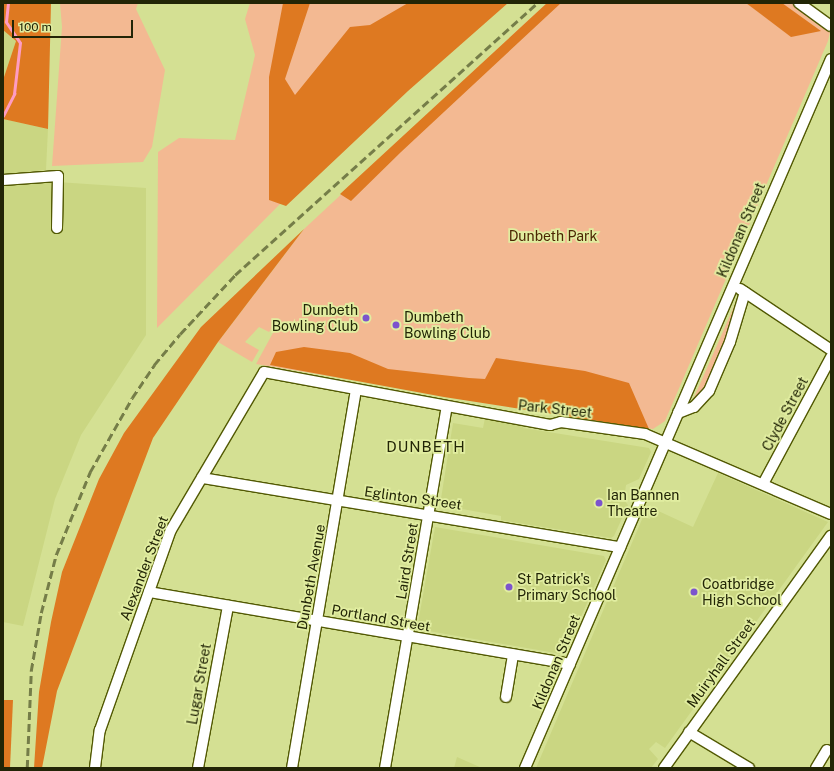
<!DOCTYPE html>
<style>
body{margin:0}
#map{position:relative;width:834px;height:771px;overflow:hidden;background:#d4e093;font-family:"Public Sans",sans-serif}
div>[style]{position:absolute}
.built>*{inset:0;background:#cad682}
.green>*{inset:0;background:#f3b992}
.forest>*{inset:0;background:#de7921}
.stream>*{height:2.5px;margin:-1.25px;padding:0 1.25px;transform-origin:1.25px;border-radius:1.25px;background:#fe9cc2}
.roads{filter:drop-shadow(1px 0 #525903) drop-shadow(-1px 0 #525903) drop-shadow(0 1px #525903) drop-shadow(0 -1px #525903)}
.minor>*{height:10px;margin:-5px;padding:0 5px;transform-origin:5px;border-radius:5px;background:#fff}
.rail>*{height:2.5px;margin-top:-1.25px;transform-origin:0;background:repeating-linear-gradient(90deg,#757d48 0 8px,transparent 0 12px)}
.dots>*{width:11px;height:11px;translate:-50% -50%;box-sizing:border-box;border:2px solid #e1eda0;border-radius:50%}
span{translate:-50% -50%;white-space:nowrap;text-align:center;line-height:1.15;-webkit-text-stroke:3.5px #e1eda0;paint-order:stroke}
.street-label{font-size:14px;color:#222506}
.park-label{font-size:14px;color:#4c2503}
.poi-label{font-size:14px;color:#222506}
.right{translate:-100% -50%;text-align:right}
.left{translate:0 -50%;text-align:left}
.neighbourhood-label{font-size:15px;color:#222506;letter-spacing:1px}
.frame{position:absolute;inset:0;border:4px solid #222506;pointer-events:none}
.scale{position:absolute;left:12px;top:20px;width:121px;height:18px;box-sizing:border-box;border:2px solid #222506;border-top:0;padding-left:5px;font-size:12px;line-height:14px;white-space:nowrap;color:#222506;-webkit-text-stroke:3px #e1eda0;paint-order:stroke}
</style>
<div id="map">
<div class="built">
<i style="clip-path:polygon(3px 30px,16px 41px,3px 80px)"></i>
<i style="clip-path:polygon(3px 119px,48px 129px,46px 170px,3px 175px)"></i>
<i style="clip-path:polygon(28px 180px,146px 188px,146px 335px,81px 435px,55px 499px,23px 626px,3px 622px,3px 184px)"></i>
<i style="clip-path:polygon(485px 418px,523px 425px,523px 428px,649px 448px,651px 452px,639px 479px,626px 485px,624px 500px,628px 505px,614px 536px,611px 538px,501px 520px,501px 516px,440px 505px,453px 423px,483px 428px)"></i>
<i style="clip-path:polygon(718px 473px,828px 522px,665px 748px,656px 742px,649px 749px,658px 759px,651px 768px,536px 768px,643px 517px,650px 519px,654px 509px,693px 527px)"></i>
<i style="clip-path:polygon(435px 527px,604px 556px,606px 560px,566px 651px,561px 654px,417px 629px)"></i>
<i style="clip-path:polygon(457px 757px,482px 768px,454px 768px)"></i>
</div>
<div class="green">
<i style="clip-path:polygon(60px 3px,138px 3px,136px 9px,165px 70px,152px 147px,143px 162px,52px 166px,62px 27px)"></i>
<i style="clip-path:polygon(250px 3px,411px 3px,289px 195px,157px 328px,158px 152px,179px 138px,235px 140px,255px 55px,245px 19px)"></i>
<i style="clip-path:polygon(547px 3px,791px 3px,830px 32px,828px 41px,665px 421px,653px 429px,256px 364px,274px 331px,271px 329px,269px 332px,259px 327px,245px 342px,259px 350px,252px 362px,218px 342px,304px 229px)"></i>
<i style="clip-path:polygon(739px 295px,742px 300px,707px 389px,692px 402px)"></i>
</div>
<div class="forest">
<i style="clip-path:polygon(3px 3px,51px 3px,48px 129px,3px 119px,3px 80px,16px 41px,3px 30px)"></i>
<i style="clip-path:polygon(283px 3px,310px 3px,285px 79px,295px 95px,350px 27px,370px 25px,408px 3px,508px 3px,408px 91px,286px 206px,269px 200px,269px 77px)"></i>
<i style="clip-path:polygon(547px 3px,561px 3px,401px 152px,351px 201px,340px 194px)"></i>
<i style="clip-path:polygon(746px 3px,782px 3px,821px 31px,791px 37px)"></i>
<i style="clip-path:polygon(304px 229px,218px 342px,153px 438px,57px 691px,42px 768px,34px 768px,39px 692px,51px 622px,62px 572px,99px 479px,124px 433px,201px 327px)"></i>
<i style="clip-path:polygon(304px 347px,350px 353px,388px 369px,469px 378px,485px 379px,496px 358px,585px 371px,629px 383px,649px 429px,444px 397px,270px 365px,276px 352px)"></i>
<i style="clip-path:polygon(3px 700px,13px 700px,10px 768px,3px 768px)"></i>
</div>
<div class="stream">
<i style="left:3px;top:116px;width:25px;rotate:-63deg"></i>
<i style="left:14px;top:94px;width:51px;rotate:-83.3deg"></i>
<i style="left:20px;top:43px;width:25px;rotate:-124deg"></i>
<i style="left:6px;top:22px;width:19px;rotate:-84deg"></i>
</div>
<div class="roads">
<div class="minor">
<i style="left:799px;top:3px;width:39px;rotate:36deg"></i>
<i style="left:3px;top:180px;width:55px;rotate:-4.2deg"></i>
<i style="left:58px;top:176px;width:52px;rotate:91.1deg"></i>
<i style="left:740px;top:289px;width:110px;rotate:33.8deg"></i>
<i style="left:678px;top:413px;width:17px;rotate:-21deg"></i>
<i style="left:694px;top:407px;width:22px;rotate:-47deg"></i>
<i style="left:709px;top:391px;width:53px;rotate:-66.8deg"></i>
<i style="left:730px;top:342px;width:52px;rotate:-73.3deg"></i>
<i style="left:202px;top:478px;width:424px;rotate:9.4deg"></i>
<i style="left:763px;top:484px;width:144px;rotate:-61.8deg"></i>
<i style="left:149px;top:592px;width:427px;rotate:9.7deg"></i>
<i style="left:506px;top:697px;width:43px;rotate:-80.5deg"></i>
<i style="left:689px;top:732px;width:70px;rotate:31deg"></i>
<i style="left:95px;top:768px;width:38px;rotate:-83deg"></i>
<i style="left:100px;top:730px;width:212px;rotate:-70.5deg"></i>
<i style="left:171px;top:530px;width:183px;rotate:-59.5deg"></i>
<i style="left:264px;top:372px;width:291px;rotate:10.5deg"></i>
<i style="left:550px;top:425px;width:11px;rotate:-15deg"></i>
<i style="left:561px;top:422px;width:85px;rotate:8.1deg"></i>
<i style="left:645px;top:434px;width:202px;rotate:23.3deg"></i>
<i style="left:198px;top:768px;width:165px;rotate:-79.5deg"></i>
<i style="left:292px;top:768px;width:383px;rotate:-80.4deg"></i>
<i style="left:385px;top:768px;width:367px;rotate:-80.3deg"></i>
<i style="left:525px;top:768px;width:772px;rotate:-66.66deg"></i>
<i style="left:664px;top:768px;width:286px;rotate:-54.3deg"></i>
<i style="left:816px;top:768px;width:21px;rotate:-59deg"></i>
</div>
</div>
<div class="rail">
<i style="left:27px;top:768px;width:97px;rotate:-87.6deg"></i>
<i style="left:31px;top:671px;width:59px;rotate:-80.2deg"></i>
<i style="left:41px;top:613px;width:60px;rotate:-75.5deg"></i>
<i style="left:56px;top:555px;width:90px;rotate:-67.7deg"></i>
<i style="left:90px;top:472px;width:85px;rotate:-60.4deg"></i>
<i style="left:132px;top:398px;width:40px;rotate:-56deg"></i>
<i style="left:154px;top:365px;width:40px;rotate:-50deg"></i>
<i style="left:180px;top:334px;width:81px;rotate:-47deg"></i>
<i style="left:235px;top:275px;width:406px;rotate:-42deg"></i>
</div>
<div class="dots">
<i style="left:366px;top:318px;background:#7c54cd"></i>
<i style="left:396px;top:325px;background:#7c54cd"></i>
<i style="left:599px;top:503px;background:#7c54cd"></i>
<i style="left:509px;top:587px;background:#7c54cd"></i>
<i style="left:694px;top:592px;background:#7c54cd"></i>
</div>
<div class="street-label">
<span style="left:741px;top:230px;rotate:-67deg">Kildonan Street</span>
<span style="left:555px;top:409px;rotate:6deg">Park Street</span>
<span style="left:785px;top:414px;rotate:-62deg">Clyde Street</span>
<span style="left:413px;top:498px;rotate:8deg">Eglinton Street</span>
<span style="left:407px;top:561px;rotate:-81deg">Laird Street</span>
<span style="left:144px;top:568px;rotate:-69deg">Alexander Street</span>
<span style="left:311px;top:577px;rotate:-80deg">Dunbeth Avenue</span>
<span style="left:381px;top:618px;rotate:10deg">Portland Street</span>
<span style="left:556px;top:662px;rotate:-67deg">Kildonan Street</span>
<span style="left:721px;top:663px;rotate:-54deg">Muiryhall Street</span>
<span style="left:199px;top:684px;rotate:-80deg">Lugar Street</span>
</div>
<div class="park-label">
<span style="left:553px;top:236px">Dunbeth Park</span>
</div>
<div class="poi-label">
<span class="right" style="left:358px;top:318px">Dunbeth<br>Bowling Club</span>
<span class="left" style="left:404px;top:325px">Dumbeth<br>Bowling Club</span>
<span class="left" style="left:607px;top:503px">Ian Bannen<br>Theatre</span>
<span class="left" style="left:517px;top:587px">St Patrick's<br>Primary School</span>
<span class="left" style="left:702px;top:592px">Coatbridge<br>High School</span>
</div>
<div class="neighbourhood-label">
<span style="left:426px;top:447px">DUNBETH</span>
</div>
<div class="frame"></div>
<div class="scale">100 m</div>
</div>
